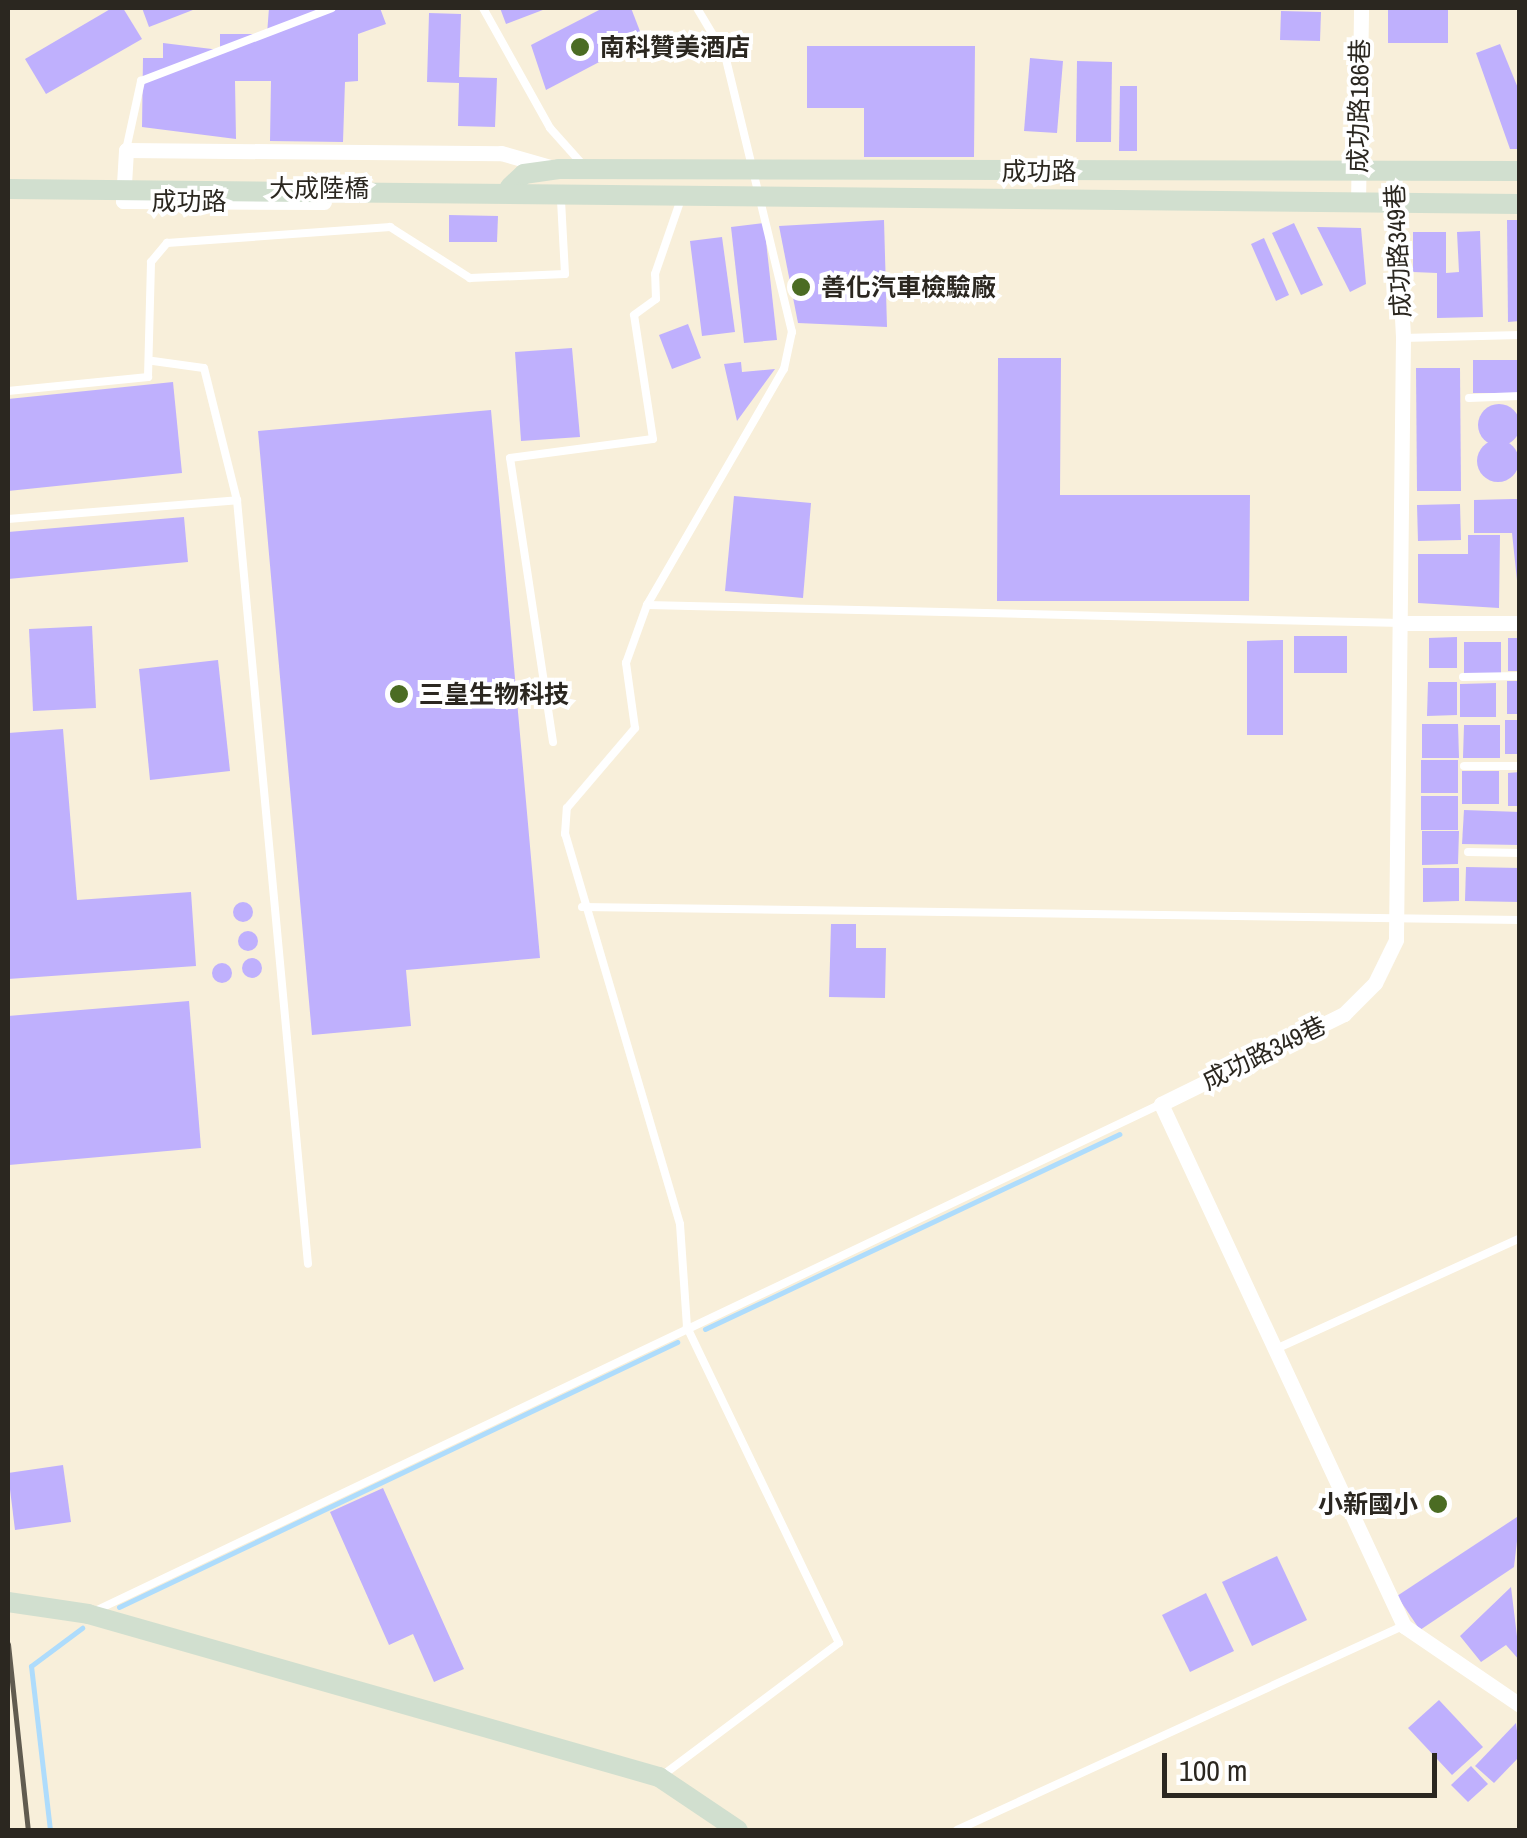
<!DOCTYPE html>
<meta charset="utf-8">
<style>
body{margin:0}
#map{position:relative;width:1527px;height:1838px;overflow:hidden;background:#f8efda;font-family:"Archivo Narrow","Noto Sans TC",sans-serif}
div>[style]{position:absolute}
.stream>*{height:5px;margin:-2.5px;padding:0 2.5px;transform-origin:2.5px;border-radius:2.5px;background:#aedcfc}
.building>*{inset:0;background:#bfb0fd}
.round{border-radius:50%}
.lane>*{height:8px;margin:-4px;padding:0 4px;transform-origin:4px;border-radius:4px;background:#fff}
.street>*{height:15px;margin:-7.5px;padding:0 7.5px;transform-origin:7.5px;border-radius:7.5px;background:#fff}
.secondary>*{height:20px;margin:-10px;padding:0 10px;transform-origin:10px;border-radius:10px;background:#d1dfcf}
.rail>*{height:5px;margin:-2.5px;padding:0 2.5px;transform-origin:2.5px;border-radius:2.5px;background:#605b50}
.dots>*{width:28px;height:28px;translate:-50% -50%;box-sizing:border-box;border:5px solid #fff;border-radius:50%}
span{translate:-50% -50%;white-space:nowrap;text-align:center;line-height:1.15;-webkit-text-stroke:8px #fff;paint-order:stroke}
.poi-label{font-size:25px;color:#2b2720;font-weight:700}
.left{translate:0 -50%;text-align:left}
.right{translate:-100% -50%;text-align:right}
.street-label{font-size:25px;color:#2b2720}
.frame{position:absolute;inset:0;border:10px solid #2b2720;pointer-events:none}
.scale{position:absolute;left:1162px;top:1753px;width:275px;height:45px;box-sizing:border-box;border:5px solid #2b2720;border-top:0;padding-left:12px;font-size:30px;line-height:35px;white-space:nowrap;color:#2b2720;-webkit-text-stroke:8px #fff;paint-order:stroke}
</style>
<div id="map">
<div class="stream">
<i style="left:705px;top:1329px;width:458px;rotate:-25.2deg"></i>
<i style="left:119px;top:1607px;width:618px;rotate:-25.4deg"></i>
<i style="left:50px;top:1830px;width:165px;rotate:-96.6deg"></i>
<i style="left:31px;top:1666px;width:64px;rotate:-36.7deg"></i>
</div>
<div class="building">
<i style="clip-path:polygon(112px 8px,123px 8px,142px 39px,46px 94px,25px 59px)"></i>
<i style="clip-path:polygon(142px 8px,198px 8px,149px 27px)"></i>
<i style="clip-path:polygon(269px 8px,380px 8px,386px 24px,358px 34px,358px 81px,345px 82px,343px 142px,270px 141px,271px 81px,235px 81px,236px 139px,142px 127px,143px 58px,163px 58px,163px 43px,220px 50px,220px 34px,267px 34px)"></i>
<i style="clip-path:polygon(500px 8px,548px 8px,506px 24px)"></i>
<i style="clip-path:polygon(603px 8px,631px 8px,643px 39px,546px 90px,531px 45px)"></i>
<i style="clip-path:polygon(1388px 8px,1448px 8px,1448px 43px,1388px 43px)"></i>
<i style="clip-path:polygon(1281px 11px,1321px 12px,1320px 41px,1280px 40px)"></i>
<i style="clip-path:polygon(429px 13px,461px 14px,459px 77px,497px 78px,495px 127px,458px 126px,459px 83px,427px 82px)"></i>
<i style="clip-path:polygon(1500px 44px,1520px 93px,1520px 149px,1510px 149px,1476px 53px)"></i>
<i style="clip-path:polygon(807px 46px,975px 46px,974px 157px,864px 157px,864px 108px,807px 108px)"></i>
<i style="clip-path:polygon(1030px 58px,1063px 61px,1057px 133px,1024px 131px)"></i>
<i style="clip-path:polygon(1077px 61px,1112px 62px,1111px 142px,1076px 142px)"></i>
<i style="clip-path:polygon(1120px 86px,1137px 86px,1137px 151px,1119px 151px)"></i>
<i style="clip-path:polygon(449px 215px,498px 216px,497px 242px,449px 242px)"></i>
<i style="clip-path:polygon(884px 220px,887px 327px,798px 323px,779px 226px)"></i>
<i style="clip-path:polygon(1507px 220px,1520px 220px,1520px 321px,1508px 322px)"></i>
<i style="clip-path:polygon(764px 223px,777px 340px,744px 343px,731px 227px)"></i>
<i style="clip-path:polygon(1294px 223px,1323px 285px,1301px 295px,1272px 233px)"></i>
<i style="clip-path:polygon(1317px 227px,1361px 228px,1366px 284px,1350px 292px)"></i>
<i style="clip-path:polygon(1480px 231px,1483px 317px,1437px 318px,1437px 273px,1413px 272px,1413px 232px,1446px 232px,1446px 273px,1459px 272px,1457px 232px)"></i>
<i style="clip-path:polygon(722px 237px,735px 332px,702px 336px,690px 241px)"></i>
<i style="clip-path:polygon(1264px 238px,1289px 295px,1276px 301px,1251px 244px)"></i>
<i style="clip-path:polygon(688px 324px,701px 358px,672px 369px,659px 335px)"></i>
<i style="clip-path:polygon(572px 348px,580px 437px,521px 441px,515px 352px)"></i>
<i style="clip-path:polygon(998px 358px,1061px 358px,1060px 495px,1250px 495px,1249px 601px,997px 601px)"></i>
<i style="clip-path:polygon(1473px 360px,1520px 360px,1520px 393px,1473px 393px)"></i>
<i style="clip-path:polygon(741px 362px,742px 372px,775px 369px,737px 421px,724px 364px)"></i>
<i style="clip-path:polygon(1416px 368px,1460px 368px,1461px 491px,1417px 491px)"></i>
<i style="clip-path:polygon(173px 382px,182px 473px,8px 491px,8px 399px)"></i>
<i class="round" style="left:1478px;top:404px;width:42px;height:42px"></i>
<i style="clip-path:polygon(491px 410px,540px 958px,406px 970px,411px 1026px,312px 1035px,258px 431px)"></i>
<i class="round" style="left:1477px;top:440px;width:42px;height:42px"></i>
<i style="clip-path:polygon(734px 496px,811px 503px,803px 598px,725px 591px)"></i>
<i style="clip-path:polygon(1513px 499px,1520px 499px,1520px 609px,1512px 533px,1474px 533px,1474px 500px)"></i>
<i style="clip-path:polygon(1460px 504px,1461px 540px,1418px 541px,1417px 505px)"></i>
<i style="clip-path:polygon(184px 517px,188px 562px,8px 579px,8px 532px)"></i>
<i style="clip-path:polygon(1468px 535px,1500px 535px,1499px 608px,1418px 603px,1418px 554px,1468px 554px)"></i>
<i style="clip-path:polygon(92px 626px,96px 708px,33px 711px,29px 629px)"></i>
<i style="clip-path:polygon(1294px 636px,1347px 636px,1347px 673px,1294px 673px)"></i>
<i style="clip-path:polygon(1457px 637px,1457px 668px,1429px 668px,1429px 638px)"></i>
<i style="clip-path:polygon(1508px 638px,1520px 638px,1520px 671px,1508px 671px)"></i>
<i style="clip-path:polygon(1283px 640px,1283px 735px,1247px 735px,1247px 641px)"></i>
<i style="clip-path:polygon(1464px 642px,1501px 642px,1501px 675px,1464px 675px)"></i>
<i style="clip-path:polygon(218px 660px,230px 771px,150px 780px,139px 669px)"></i>
<i style="clip-path:polygon(1507px 681px,1520px 681px,1520px 714px,1507px 714px)"></i>
<i style="clip-path:polygon(1428px 682px,1457px 682px,1457px 715px,1427px 716px)"></i>
<i style="clip-path:polygon(1496px 683px,1496px 717px,1460px 717px,1460px 684px)"></i>
<i style="clip-path:polygon(1505px 720px,1520px 720px,1520px 754px,1505px 754px)"></i>
<i style="clip-path:polygon(1422px 724px,1458px 724px,1459px 758px,1422px 758px)"></i>
<i style="clip-path:polygon(1464px 725px,1500px 725px,1500px 758px,1463px 758px)"></i>
<i style="clip-path:polygon(63px 729px,77px 900px,191px 892px,196px 966px,8px 979px,8px 733px)"></i>
<i style="clip-path:polygon(1421px 760px,1458px 760px,1458px 793px,1421px 793px)"></i>
<i style="clip-path:polygon(1462px 771px,1499px 771px,1499px 804px,1462px 804px)"></i>
<i style="clip-path:polygon(1520px 772px,1520px 806px,1508px 806px,1508px 773px)"></i>
<i style="clip-path:polygon(1421px 796px,1458px 796px,1458px 830px,1421px 830px)"></i>
<i style="clip-path:polygon(1464px 810px,1520px 812px,1520px 845px,1462px 844px)"></i>
<i style="clip-path:polygon(1422px 831px,1459px 831px,1458px 864px,1422px 865px)"></i>
<i style="clip-path:polygon(1466px 867px,1520px 868px,1520px 902px,1465px 901px)"></i>
<i style="clip-path:polygon(1423px 868px,1459px 868px,1459px 901px,1423px 902px)"></i>
<i class="round" style="left:233px;top:902px;width:20px;height:20px"></i>
<i style="clip-path:polygon(831px 924px,856px 924px,856px 948px,886px 948px,885px 998px,829px 997px)"></i>
<i class="round" style="left:238px;top:931px;width:20px;height:20px"></i>
<i class="round" style="left:242px;top:958px;width:20px;height:20px"></i>
<i class="round" style="left:212px;top:963px;width:20px;height:20px"></i>
<i style="clip-path:polygon(189px 1001px,201px 1148px,9px 1165px,8px 1016px)"></i>
<i style="clip-path:polygon(63px 1465px,71px 1522px,15px 1530px,8px 1473px)"></i>
<i style="clip-path:polygon(383px 1488px,464px 1669px,434px 1682px,413px 1634px,389px 1645px,330px 1512px)"></i>
<i style="clip-path:polygon(1520px 1515px,1514px 1567px,1420px 1630px,1397px 1596px)"></i>
<i style="clip-path:polygon(1277px 1556px,1307px 1620px,1252px 1646px,1222px 1582px)"></i>
<i style="clip-path:polygon(1511px 1587px,1520px 1661px,1506px 1645px,1481px 1662px,1460px 1636px)"></i>
<i style="clip-path:polygon(1206px 1593px,1234px 1651px,1190px 1672px,1162px 1615px)"></i>
<i style="clip-path:polygon(1439px 1700px,1483px 1747px,1452px 1775px,1408px 1728px)"></i>
<i style="clip-path:polygon(1516px 1723px,1520px 1756px,1494px 1783px,1475px 1766px)"></i>
<i style="clip-path:polygon(1471px 1766px,1488px 1784px,1468px 1802px,1451px 1785px)"></i>
</div>
<div class="lane">
<i style="left:483px;top:8px;width:137px;rotate:60.8deg"></i>
<i style="left:550px;top:128px;width:51px;rotate:48.2deg"></i>
<i style="left:126px;top:150px;width:71px;rotate:-77.7deg"></i>
<i style="left:141px;top:81px;width:204px;rotate:-20.9deg"></i>
<i style="left:1403px;top:338px;width:117px;rotate:-1.5deg"></i>
<i style="left:153px;top:361px;width:51px;rotate:7.8deg"></i>
<i style="left:204px;top:368px;width:136px;rotate:76deg"></i>
<i style="left:237px;top:500px;width:767px;rotate:84.69deg"></i>
<i style="left:8px;top:391px;width:141px;rotate:-5.7deg"></i>
<i style="left:148px;top:377px;width:115px;rotate:-88.5deg"></i>
<i style="left:151px;top:262px;width:25px;rotate:-50deg"></i>
<i style="left:167px;top:243px;width:224px;rotate:-4.1deg"></i>
<i style="left:390px;top:227px;width:95px;rotate:32.5deg"></i>
<i style="left:470px;top:278px;width:95px;rotate:-2.4deg"></i>
<i style="left:565px;top:274px;width:75px;rotate:-93.1deg"></i>
<i style="left:1469px;top:398px;width:51px;rotate:-2.2deg"></i>
<i style="left:8px;top:519px;width:230px;rotate:-4.7deg"></i>
<i style="left:647px;top:605px;width:755px;rotate:1.37deg"></i>
<i style="left:1463px;top:677px;width:57px;rotate:-1deg"></i>
<i style="left:553px;top:742px;width:287px;rotate:-98.6deg"></i>
<i style="left:510px;top:458px;width:144px;rotate:-7.6deg"></i>
<i style="left:653px;top:439px;width:125px;rotate:-98.7deg"></i>
<i style="left:634px;top:315px;width:27px;rotate:-36deg"></i>
<i style="left:656px;top:299px;width:25px;rotate:-92deg"></i>
<i style="left:655px;top:274px;width:79px;rotate:-70.9deg"></i>
<i style="left:1464px;top:766px;width:56px"></i>
<i style="left:1468px;top:852px;width:52px;rotate:1.1deg"></i>
<i style="left:582px;top:907px;width:938px;rotate:0.79deg"></i>
<i style="left:1278px;top:1348px;width:266px;rotate:-24.4deg"></i>
<i style="left:95px;top:1611px;width:1180px;rotate:-25.44deg"></i>
<i style="left:663px;top:1775px;width:220px;rotate:-36.9deg"></i>
<i style="left:839px;top:1643px;width:351px;rotate:-115.7deg"></i>
<i style="left:687px;top:1327px;width:103px;rotate:-93.9deg"></i>
<i style="left:680px;top:1224px;width:407px;rotate:-106.4deg"></i>
<i style="left:565px;top:834px;width:26px;rotate:-86deg"></i>
<i style="left:567px;top:808px;width:105px;rotate:-49.6deg"></i>
<i style="left:635px;top:728px;width:66px;rotate:-97.9deg"></i>
<i style="left:626px;top:663px;width:62px;rotate:-70.1deg"></i>
<i style="left:647px;top:605px;width:273px;rotate:-59.9deg"></i>
<i style="left:784px;top:369px;width:38px;rotate:-78deg"></i>
<i style="left:792px;top:332px;width:285px;rotate:-103.6deg"></i>
<i style="left:725px;top:55px;width:55px;rotate:-120.8deg"></i>
<i style="left:957px;top:1830px;width:490px;rotate:-24.6deg"></i>
</div>
<div class="street">
<i style="left:1394px;top:170px;width:168px;rotate:86.9deg"></i>
<i style="left:1403px;top:338px;width:602px;rotate:90.67deg"></i>
<i style="left:1396px;top:940px;width:48px;rotate:116deg"></i>
<i style="left:1375px;top:983px;width:44px;rotate:135deg"></i>
<i style="left:1344px;top:1014px;width:204px;rotate:153.8deg"></i>
<i style="left:1161px;top:1104px;width:576px;rotate:65.04deg"></i>
<i style="left:1404px;top:1626px;width:140px;rotate:34.3deg"></i>
<i style="left:324px;top:202px;width:201px;rotate:-179.7deg"></i>
<i style="left:123px;top:201px;width:51px;rotate:-86.6deg"></i>
<i style="left:126px;top:150px;width:375px;rotate:0.5deg"></i>
<i style="left:501px;top:153px;width:51px;rotate:15.9deg"></i>
<i style="left:1358px;top:204px;width:196px;rotate:-89.1deg"></i>
<i style="left:1403px;top:623px;width:117px"></i>
</div>
<div class="secondary">
<i style="left:510px;top:187px;width:19px;rotate:-43deg"></i>
<i style="left:524px;top:174px;width:35px;rotate:-8deg"></i>
<i style="left:559px;top:169px;width:961px;rotate:0.12deg"></i>
<i style="left:8px;top:189px;width:1512px;rotate:0.57deg"></i>
<i style="left:8px;top:1602px;width:81px;rotate:8.5deg"></i>
<i style="left:88px;top:1614px;width:594px;rotate:15.93deg"></i>
<i style="left:659px;top:1777px;width:95px;rotate:33.9deg"></i>
</div>
<div class="rail">
<i style="left:8px;top:1644px;width:187px;rotate:83.9deg"></i>
</div>
<div class="dots">
<i style="left:580px;top:47px;background:#4b6c23"></i>
<i style="left:801px;top:287px;background:#4b6c23"></i>
<i style="left:399px;top:694px;background:#4b6c23"></i>
<i style="left:1438px;top:1504px;background:#4b6c23"></i>
</div>
<div class="poi-label">
<span class="left" style="left:600px;top:47px">南科贊美酒店</span>
<span class="left" style="left:821px;top:287px">善化汽車檢驗廠</span>
<span class="left" style="left:419px;top:694px">三皇生物科技</span>
<span class="right" style="left:1418px;top:1504px">小新國小</span>
</div>
<div class="street-label">
<span style="left:1359px;top:106px;rotate:-89deg">成功路186巷</span>
<span style="left:1039px;top:171px">成功路</span>
<span style="left:319px;top:188px">大成陸橋</span>
<span style="left:189px;top:201px">成功路</span>
<span style="left:1398px;top:251px;rotate:-93deg">成功路349巷</span>
<span style="left:1264px;top:1053px;rotate:-26deg">成功路349巷</span>
</div>
<div class="frame"></div>
<div class="scale">100 m</div>
</div>
